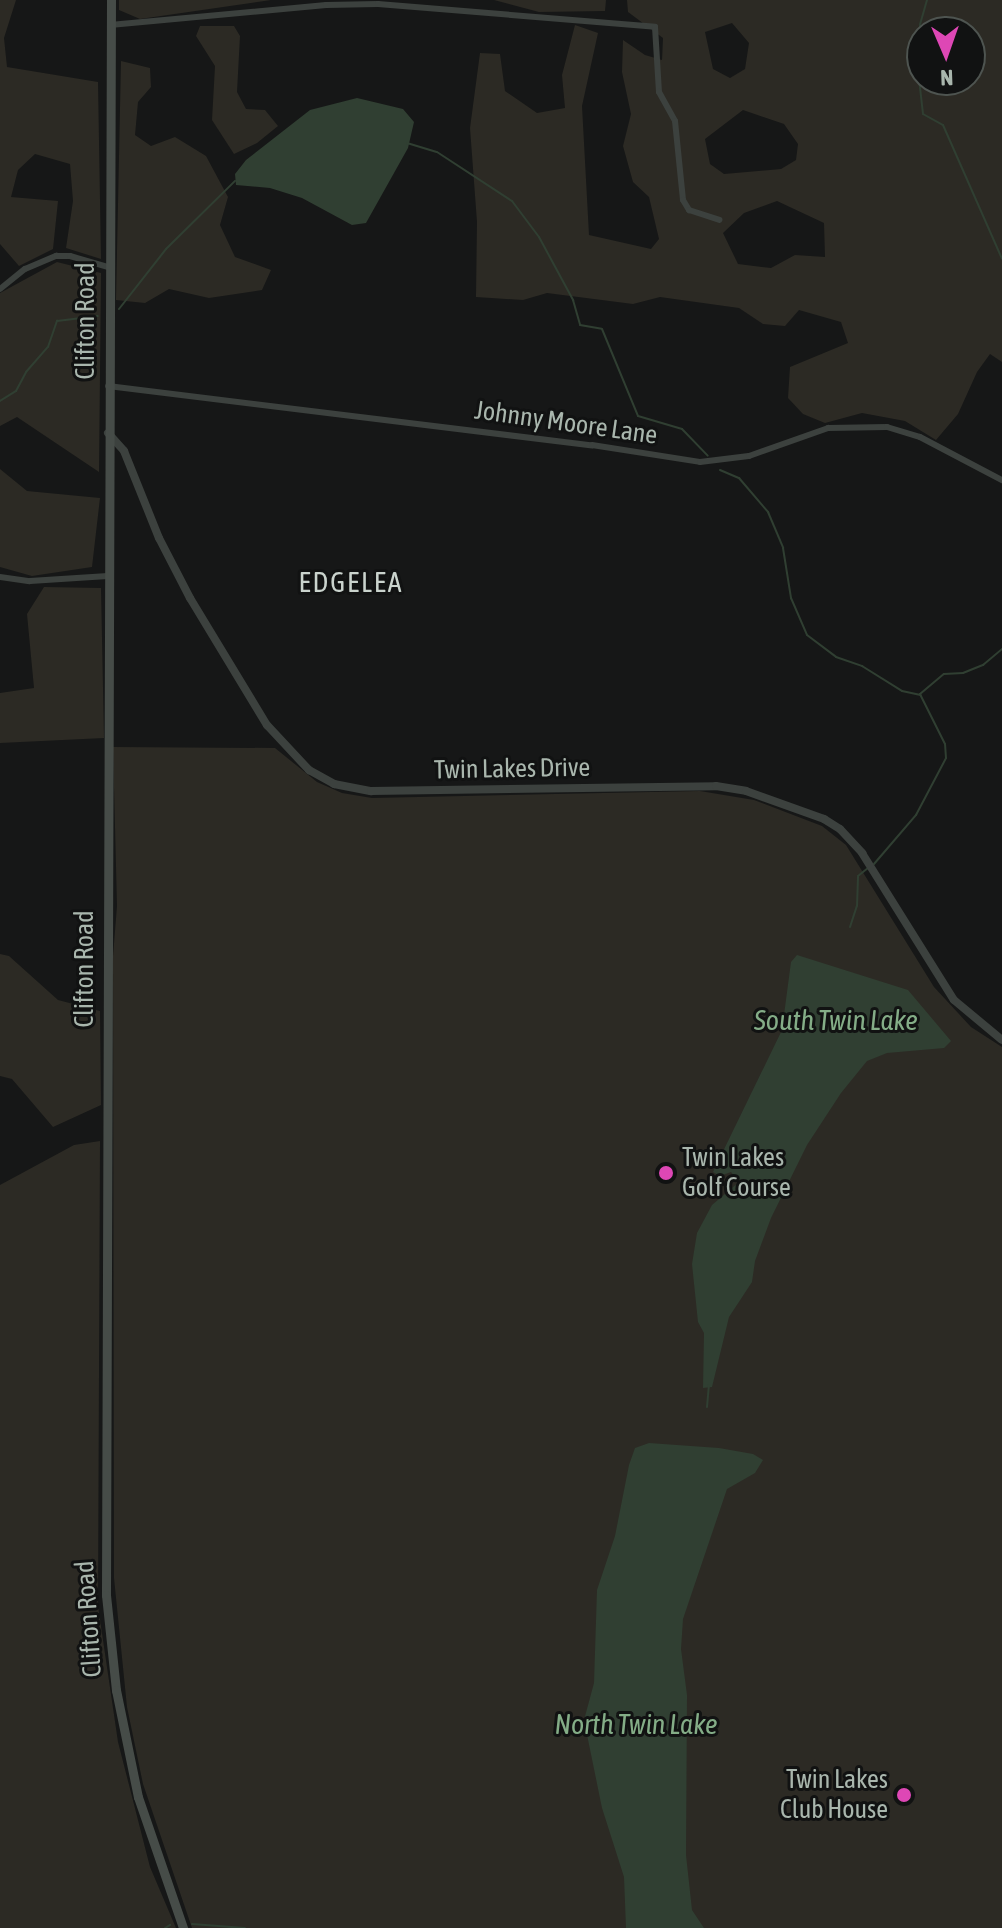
<!DOCTYPE html>
<style>
body{margin:0}
#map{position:relative;width:1002px;height:1928px;overflow:hidden;background:#161717;font-family:"Asap Condensed",sans-serif}
div>[style]{position:absolute}
.green>*{inset:0;background:#2c2a24}
.water>*{inset:0;background:#303f32}
.stream>*{height:2px;margin:-1px;padding:0 1px;transform-origin:1px;border-radius:1px;background:#303f32}
.minor>*{height:6px;margin:-3px;padding:0 3px;transform-origin:3px;border-radius:3px;background:#3c413e}
.tertiary>*{height:8px;margin:-4px;padding:0 4px;transform-origin:4px;border-radius:4px;background:#3c413e}
.secondary>*{height:9px;margin:-4.5px;padding:0 4.5px;transform-origin:4.5px;border-radius:4.5px;background:#464c48}
.dots>*{width:22px;height:22px;translate:-50% -50%;box-sizing:border-box;border:4px solid #111212;border-radius:50%}
span{translate:-50% -50%;white-space:nowrap;text-align:center;line-height:1.15;-webkit-text-stroke:6px #111212;paint-order:stroke}
.street-label{font-size:26px;color:#a9b6ad}
.poi-label{font-size:26px;color:#a9b6ad}
.left{translate:0 -50%;text-align:left}
.right{translate:-100% -50%;text-align:right}
.neighbourhood-label{font-size:28px;color:#cad3cd;letter-spacing:2px}
.water-label{font-size:28px;color:#84ad87;font-style:italic}
.north{position:absolute;left:906px;top:16px;width:80px;height:80px;box-sizing:border-box;background:#111212;border:2px solid #4e5450;border-radius:50%;rotate:178deg;font-size:22px;font-weight:700;line-height:32px;text-align:center;color:#a9b6ad}
.north::after{content:'';display:block;margin:auto;width:28px;height:36px;background:#de47b5;clip-path:polygon(50% 0,100% 100%,50% 72%,0 100%)}
</style>
<div id="map">
<div class="green">
<i style="clip-path:polygon(0 0,16px 0,4px 38px,7px 67px,98px 82px,101px 259px,66px 248px,73px 201px,70px 164px,35px 154px,18px 170px,11px 197px,58px 201px,53px 249px,19px 266px,0 244px)"></i>
<i style="clip-path:polygon(119px 0,271px 0,140px 19px,119px 10px)"></i>
<i style="clip-path:polygon(494px 0,606px 0,605px 11px,539px 12px)"></i>
<i style="clip-path:polygon(evenodd,627px 0,1002px 0,1002px 362px,990px 354px,977px 372px,958px 414px,936px 440px,905px 421px,862px 413px,825px 423px,803px 414px,788px 398px,790px 367px,848px 343px,841px 322px,799px 310px,785px 326px,763px 324px,739px 308px,660px 297px,633px 304px,547px 293px,523px 300px,476px 297px,477px 222px,470px 128px,480px 53px,500px 54px,505px 91px,537px 113px,565px 108px,562px 75px,575px 25px,598px 33px,582px 106px,589px 235px,651px 249px,659px 239px,649px 197px,633px 182px,623px 146px,631px 114px,622px 72px,623px 40px,645px 55px,662px 60px,663px 38px,628px 12px,627px 0,732px 23px,749px 43px,745px 69px,730px 78px,713px 69px,705px 32px,732px 23px,627px 0,922px 32px,970px 32px,970px 80px,922px 80px,922px 32px,627px 0,743px 110px,784px 124px,798px 144px,796px 160px,781px 169px,724px 174px,710px 164px,705px 139px,743px 110px,627px 0,777px 201px,824px 223px,825px 257px,795px 255px,771px 268px,738px 264px,723px 233px,744px 213px,777px 201px)"></i>
<i style="clip-path:polygon(200px 26px,234px 26px,240px 36px,237px 92px,246px 109px,265px 110px,278px 126px,257px 143px,234px 154px,212px 120px,215px 66px,196px 36px)"></i>
<i style="clip-path:polygon(121px 61px,150px 68px,151px 87px,138px 102px,135px 135px,151px 146px,175px 137px,206px 156px,228px 197px,220px 225px,235px 257px,271px 270px,262px 290px,209px 298px,169px 289px,145px 303px,116px 300px)"></i>
<i style="clip-path:polygon(57px 262px,101px 273px,99px 472px,17px 417px,0 426px,0 293px)"></i>
<i style="clip-path:polygon(0 469px,27px 491px,100px 498px,92px 567px,32px 576px,0 567px)"></i>
<i style="clip-path:polygon(44px 587px,101px 588px,104px 738px,0 743px,0 693px,34px 688px,27px 614px)"></i>
<i style="clip-path:polygon(113px 747px,275px 748px,317px 782px,342px 793px,372px 798px,700px 791px,754px 800px,822px 826px,846px 845px,934px 987px,971px 1027px,1002px 1047px,1002px 1928px,192px 1928px,143px 1784px,127px 1707px,114px 1578px,113px 956px,117px 906px)"></i>
<i style="clip-path:polygon(0 954px,9px 956px,58px 1000px,100px 1011px,101px 1105px,53px 1127px,12px 1079px,0 1076px)"></i>
<i style="clip-path:polygon(100px 1141px,98px 1606px,118px 1742px,150px 1867px,176px 1928px,0 1928px,0 1185px,74px 1145px)"></i>
</div>
<div class="water">
<i style="clip-path:polygon(357px 98px,403px 109px,414px 122px,408px 148px,366px 223px,352px 225px,302px 198px,270px 188px,236px 185px,235px 174px,246px 160px,310px 110px)"></i>
<i style="clip-path:polygon(797px 955px,908px 990px,951px 1041px,944px 1048px,887px 1053px,867px 1061px,841px 1093px,807px 1145px,771px 1218px,755px 1261px,752px 1282px,729px 1317px,712px 1387px,703px 1388px,704px 1333px,698px 1322px,692px 1264px,697px 1233px,712px 1205px,739px 1182px,731px 1172px,720px 1176px,713px 1172px,782px 1030px,791px 962px)"></i>
<i style="clip-path:polygon(649px 1443px,719px 1448px,753px 1454px,763px 1460px,755px 1473px,727px 1489px,683px 1619px,681px 1649px,687px 1695px,686px 1855px,692px 1910px,704px 1928px,626px 1928px,624px 1877px,602px 1808px,584px 1720px,594px 1683px,597px 1590px,615px 1536px,629px 1465px,635px 1448px)"></i>
</div>
<div class="stream">
<i style="left:927px;top:0;width:26px;rotate:106deg"></i>
<i style="left:920px;top:25px;width:45px;rotate:92.5deg"></i>
<i style="left:918px;top:70px;width:44px;rotate:83.5deg"></i>
<i style="left:923px;top:114px;width:23px;rotate:29deg"></i>
<i style="left:943px;top:125px;width:146px;rotate:66.2deg"></i>
<i style="left:407px;top:143px;width:31px;rotate:17deg"></i>
<i style="left:437px;top:152px;width:90px;rotate:33.2deg"></i>
<i style="left:512px;top:201px;width:45px;rotate:53.1deg"></i>
<i style="left:539px;top:237px;width:72px;rotate:61.6deg"></i>
<i style="left:573px;top:300px;width:26px;rotate:74deg"></i>
<i style="left:580px;top:325px;width:22px;rotate:10deg"></i>
<i style="left:602px;top:329px;width:94px;rotate:67.5deg"></i>
<i style="left:638px;top:416px;width:46px;rotate:16.5deg"></i>
<i style="left:682px;top:429px;width:37px;rotate:46deg"></i>
<i style="left:119px;top:309px;width:76px;rotate:-51.9deg"></i>
<i style="left:166px;top:249px;width:97px;rotate:-44.6deg"></i>
<i style="left:0;top:401px;width:19px;rotate:-32deg"></i>
<i style="left:16px;top:391px;width:21px;rotate:-62deg"></i>
<i style="left:26px;top:372px;width:33px;rotate:-49deg"></i>
<i style="left:48px;top:347px;width:28px;rotate:-71deg"></i>
<i style="left:57px;top:321px;width:41px;rotate:-7deg"></i>
<i style="left:720px;top:470px;width:21px;rotate:23deg"></i>
<i style="left:739px;top:478px;width:45px;rotate:49.5deg"></i>
<i style="left:768px;top:512px;width:39px;rotate:67deg"></i>
<i style="left:783px;top:548px;width:51px;rotate:80.9deg"></i>
<i style="left:791px;top:598px;width:40px;rotate:66.6deg"></i>
<i style="left:807px;top:635px;width:36px;rotate:37deg"></i>
<i style="left:836px;top:657px;width:28px;rotate:19deg"></i>
<i style="left:862px;top:666px;width:47px;rotate:32deg"></i>
<i style="left:902px;top:691px;width:19px;rotate:12deg"></i>
<i style="left:874px;top:864px;width:65px;rotate:-49.4deg"></i>
<i style="left:916px;top:815px;width:64px;rotate:-62.2deg"></i>
<i style="left:946px;top:758px;width:14px;rotate:-94deg"></i>
<i style="left:945px;top:744px;width:56px;rotate:-116.6deg"></i>
<i style="left:920px;top:694px;width:31px;rotate:-40deg"></i>
<i style="left:944px;top:674px;width:19px;rotate:-3deg"></i>
<i style="left:963px;top:673px;width:22px;rotate:-22deg"></i>
<i style="left:983px;top:665px;width:25px;rotate:-40deg"></i>
<i style="left:850px;top:927px;width:22px;rotate:-72deg"></i>
<i style="left:857px;top:906px;width:30px;rotate:-88deg"></i>
<i style="left:858px;top:876px;width:14px;rotate:-39deg"></i>
<i style="left:707px;top:1407px;width:22px;rotate:-85deg"></i>
<i style="left:192px;top:1924px;width:53px;rotate:4.3deg"></i>
<i style="left:165px;top:1928px;width:6px;rotate:-31deg"></i>
</div>
<div class="minor">
<i style="left:110px;top:25px;width:217px;rotate:-5.3deg"></i>
<i style="left:326px;top:5px;width:52px;rotate:-1.1deg"></i>
<i style="left:378px;top:4px;width:278px;rotate:4.7deg"></i>
<i style="left:655px;top:27px;width:65px;rotate:86.5deg"></i>
<i style="left:659px;top:92px;width:33px;rotate:61deg"></i>
<i style="left:675px;top:121px;width:79px;rotate:84.2deg"></i>
<i style="left:683px;top:200px;width:12px;rotate:59deg"></i>
<i style="left:689px;top:210px;width:32px;rotate:18deg"></i>
<i style="left:0;top:289px;width:32px;rotate:-39deg"></i>
<i style="left:25px;top:269px;width:34px;rotate:-23deg"></i>
<i style="left:56px;top:256px;width:14px"></i>
<i style="left:70px;top:256px;width:40px;rotate:16deg"></i>
<i style="left:108px;top:386px;width:488px;rotate:7deg"></i>
<i style="left:592px;top:445px;width:109px;rotate:8.9deg"></i>
<i style="left:700px;top:462px;width:49px;rotate:-7deg"></i>
<i style="left:749px;top:456px;width:84px;rotate:-19.5deg"></i>
<i style="left:828px;top:428px;width:59px;rotate:-1deg"></i>
<i style="left:887px;top:427px;width:34px;rotate:17deg"></i>
<i style="left:920px;top:437px;width:93px;rotate:27.7deg"></i>
<i style="left:0;top:577px;width:30px;rotate:8deg"></i>
<i style="left:30px;top:581px;width:78px;rotate:-3.7deg"></i>
</div>
<div class="tertiary">
<i style="left:108px;top:433px;width:24px;rotate:48deg"></i>
<i style="left:124px;top:451px;width:94px;rotate:68.1deg"></i>
<i style="left:159px;top:538px;width:68px;rotate:62.7deg"></i>
<i style="left:190px;top:598px;width:149px;rotate:58.8deg"></i>
<i style="left:267px;top:725px;width:62px;rotate:47deg"></i>
<i style="left:309px;top:770px;width:29px;rotate:29deg"></i>
<i style="left:334px;top:784px;width:38px;rotate:11deg"></i>
<i style="left:371px;top:791px;width:345px;rotate:-0.8deg"></i>
<i style="left:716px;top:786px;width:30px;rotate:9deg"></i>
<i style="left:746px;top:791px;width:83px;rotate:19.7deg"></i>
<i style="left:824px;top:819px;width:19px;rotate:32deg"></i>
<i style="left:840px;top:829px;width:33px;rotate:47deg"></i>
<i style="left:862px;top:853px;width:173px;rotate:58deg"></i>
<i style="left:954px;top:1000px;width:62px;rotate:39.8deg"></i>
</div>
<div class="secondary">
<i style="left:111px;top:0;width:1595px;rotate:90.18deg"></i>
<i style="left:106px;top:1595px;width:96px;rotate:84deg"></i>
<i style="left:116px;top:1690px;width:109px;rotate:78.4deg"></i>
<i style="left:138px;top:1797px;width:139px;rotate:71deg"></i>
</div>
<div class="dots">
<i style="left:666px;top:1173px;background:#de47b5"></i>
<i style="left:904px;top:1795px;background:#de47b5"></i>
</div>
<div class="street-label">
<span style="left:86px;top:321px;rotate:-90deg">Clifton Road</span>
<span style="left:566px;top:423px;rotate:8deg">Johnny Moore Lane</span>
<span style="left:512px;top:769px;rotate:-1deg">Twin Lakes Drive</span>
<span style="left:85px;top:969px;rotate:-90deg">Clifton Road</span>
<span style="left:89px;top:1619px;rotate:-94deg">Clifton Road</span>
</div>
<div class="poi-label">
<span class="left" style="left:682px;top:1173px">Twin Lakes<br>Golf Course</span>
<span class="right" style="left:888px;top:1795px">Twin Lakes<br>Club House</span>
</div>
<div class="neighbourhood-label">
<span style="left:351px;top:582px">EDGELEA</span>
</div>
<div class="water-label">
<span style="left:836px;top:1020px">South Twin Lake</span>
<span style="left:636px;top:1724px">North Twin Lake</span>
</div>
<div class="north">N</div>
</div>
